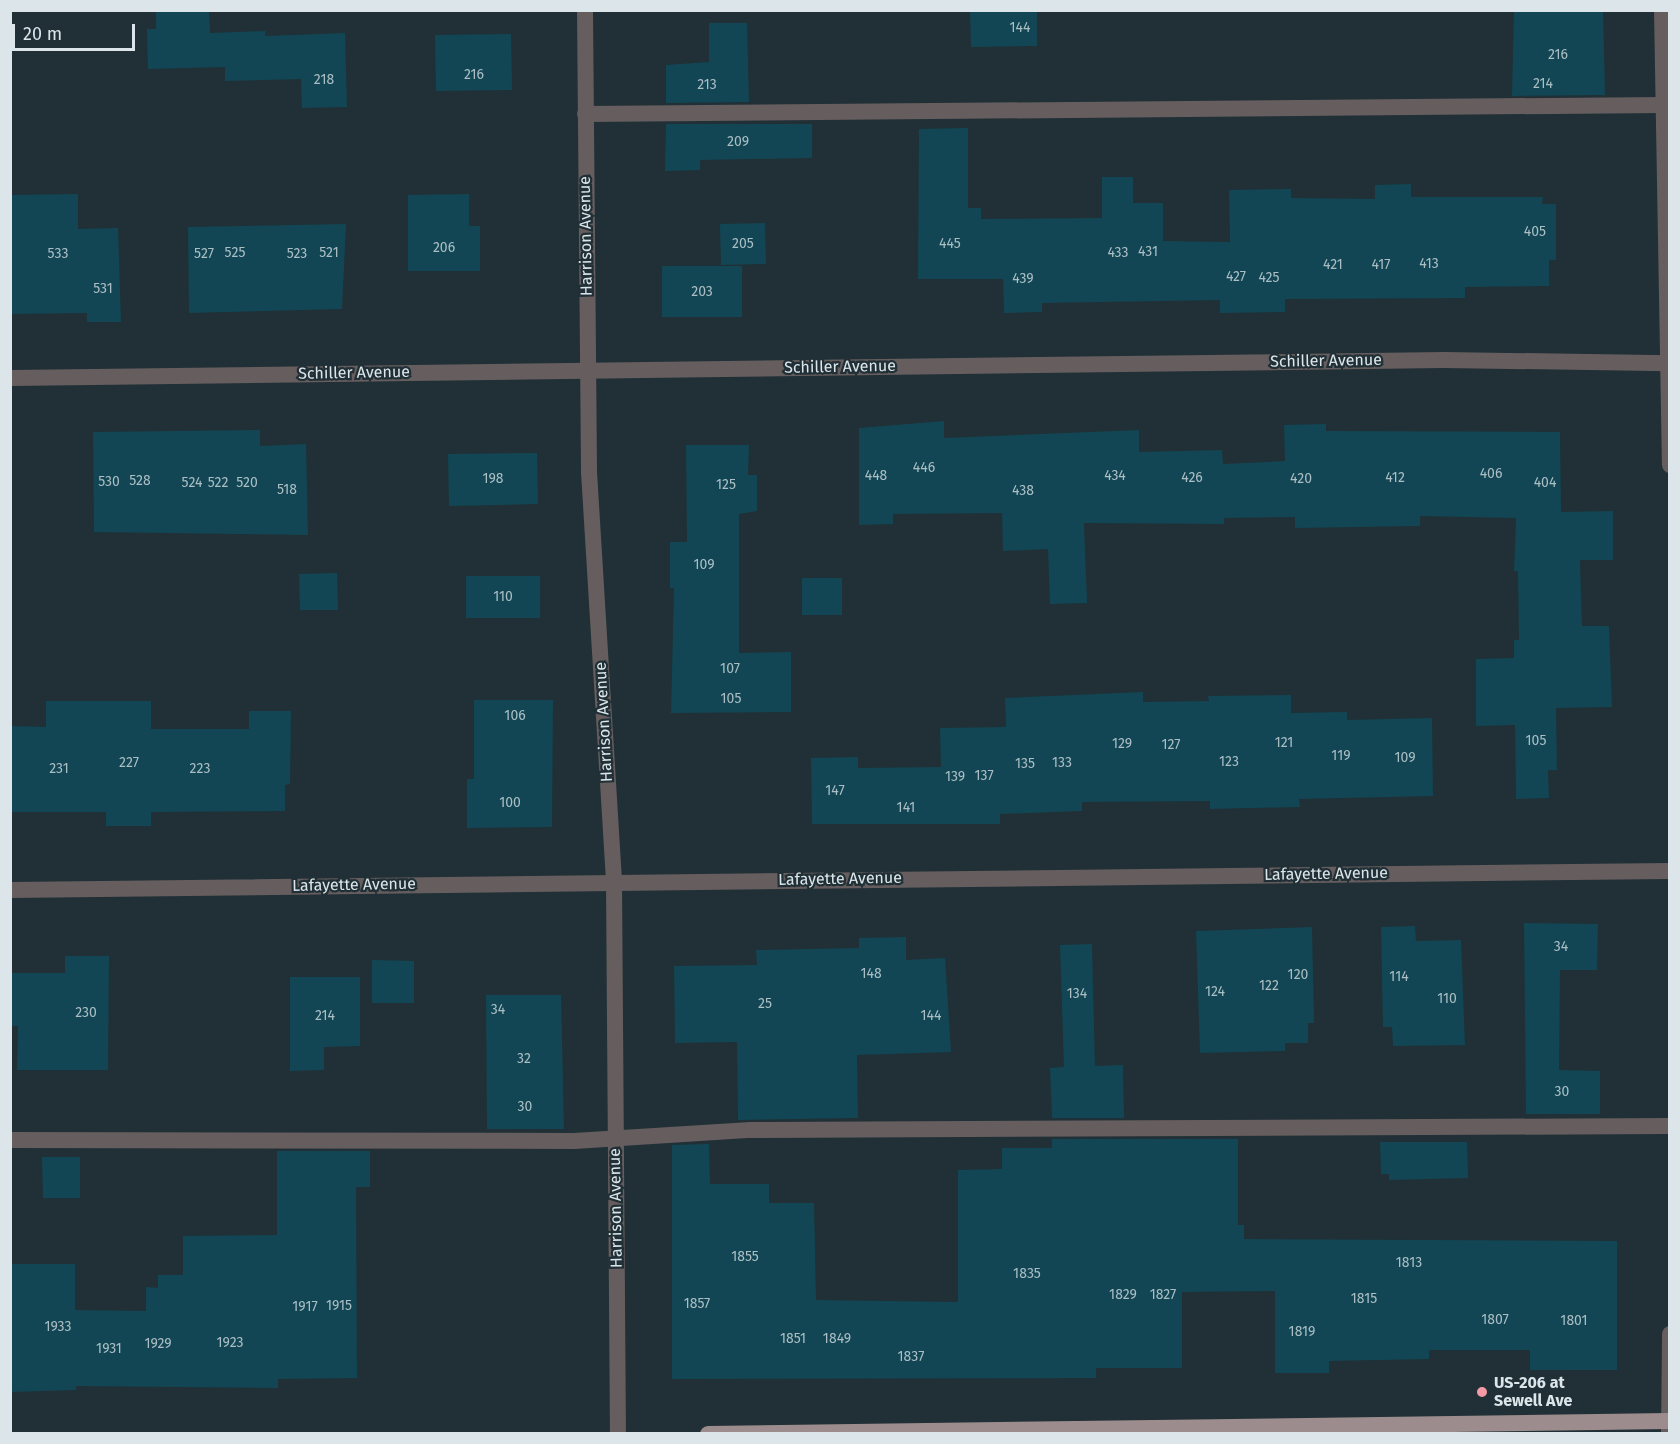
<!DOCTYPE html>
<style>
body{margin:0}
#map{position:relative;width:1680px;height:1444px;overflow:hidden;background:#203036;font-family:"Fira Sans",sans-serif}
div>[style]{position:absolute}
.building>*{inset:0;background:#124654}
.service>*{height:16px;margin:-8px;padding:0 8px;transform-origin:8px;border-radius:8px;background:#665d5e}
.minor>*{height:16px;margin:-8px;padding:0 8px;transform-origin:8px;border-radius:8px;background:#665d5e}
.primary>*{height:16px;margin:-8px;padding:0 8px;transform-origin:8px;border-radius:8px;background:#9d8c8d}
.dots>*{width:16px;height:16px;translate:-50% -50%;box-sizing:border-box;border:3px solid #203036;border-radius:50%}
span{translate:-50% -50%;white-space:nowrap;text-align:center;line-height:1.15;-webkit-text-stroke:4.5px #203036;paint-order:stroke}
.number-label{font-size:14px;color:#aabec4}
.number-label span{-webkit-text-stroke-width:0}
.street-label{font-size:16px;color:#dce6ea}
.poi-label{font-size:16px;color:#dce6ea;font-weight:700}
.left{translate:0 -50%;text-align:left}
.frame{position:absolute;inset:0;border:12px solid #dce6ea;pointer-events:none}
.scale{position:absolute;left:12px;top:24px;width:123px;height:27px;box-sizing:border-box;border:3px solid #dce6ea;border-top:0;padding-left:8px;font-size:18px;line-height:21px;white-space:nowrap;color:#dce6ea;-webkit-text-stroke:4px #203036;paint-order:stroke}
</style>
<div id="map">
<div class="building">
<i style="clip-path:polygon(156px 10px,209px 10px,210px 33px,265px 31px,265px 36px,345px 33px,347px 107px,302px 108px,301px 79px,225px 81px,225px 67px,148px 69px,147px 29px,156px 29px)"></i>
<i style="clip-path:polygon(970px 10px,1037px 10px,1037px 46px,971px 47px)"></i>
<i style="clip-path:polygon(1514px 10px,1603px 10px,1605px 95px,1512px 96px)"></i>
<i style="clip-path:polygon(709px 23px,747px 23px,749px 102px,666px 103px,666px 65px,709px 62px)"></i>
<i style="clip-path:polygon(511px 34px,512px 90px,436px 91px,435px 35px)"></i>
<i style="clip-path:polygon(666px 124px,812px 124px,812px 158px,700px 160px,700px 170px,665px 171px)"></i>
<i style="clip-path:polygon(968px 128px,968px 208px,981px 208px,981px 219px,1102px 218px,1102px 177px,1133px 177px,1133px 203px,1163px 203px,1163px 241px,1230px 242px,1229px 190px,1291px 189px,1291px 198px,1375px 199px,1375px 185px,1411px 184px,1411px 197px,1543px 197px,1542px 204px,1556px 204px,1556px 260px,1549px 260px,1549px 286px,1465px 287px,1465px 298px,1285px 299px,1285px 312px,1220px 313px,1220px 300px,1042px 303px,1042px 312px,1004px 313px,1003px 279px,918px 279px,919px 129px)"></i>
<i style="clip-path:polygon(78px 194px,78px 229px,118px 228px,121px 322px,87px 322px,87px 313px,10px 314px,10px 195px)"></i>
<i style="clip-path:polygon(469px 194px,469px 226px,480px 226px,480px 271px,408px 271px,408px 195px)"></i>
<i style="clip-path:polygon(765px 223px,766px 264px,721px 265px,720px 224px)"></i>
<i style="clip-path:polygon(346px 224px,342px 309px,189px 313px,188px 227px)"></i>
<i style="clip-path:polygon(662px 266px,742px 266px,742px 317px,662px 317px)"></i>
<i style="clip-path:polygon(944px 421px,944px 438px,1139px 430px,1139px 452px,1222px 450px,1223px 464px,1285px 461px,1284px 425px,1326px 424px,1326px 431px,1560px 432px,1561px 512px,1613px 511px,1613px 560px,1580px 560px,1582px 626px,1609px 626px,1612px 707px,1556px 708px,1557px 770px,1548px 770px,1549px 798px,1516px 799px,1515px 725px,1476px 726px,1476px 659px,1514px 658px,1514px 640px,1519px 640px,1518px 571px,1514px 571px,1516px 518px,1420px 516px,1420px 526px,1295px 528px,1295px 517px,1224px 518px,1224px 524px,1084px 523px,1087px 603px,1050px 604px,1048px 549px,1003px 551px,1002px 513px,893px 514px,893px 524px,859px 525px,859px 428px)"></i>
<i style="clip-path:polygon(260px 430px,260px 446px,306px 444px,308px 535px,94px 532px,93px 432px)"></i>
<i style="clip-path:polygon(686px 445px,749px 445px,748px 475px,757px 475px,757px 511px,739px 514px,739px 653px,791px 652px,791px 712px,671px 713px,674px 588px,670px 588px,670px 542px,687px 542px)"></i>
<i style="clip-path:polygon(537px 453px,538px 504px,449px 506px,448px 454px)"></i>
<i style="clip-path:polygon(337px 573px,338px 610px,300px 610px,299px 574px)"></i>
<i style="clip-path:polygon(466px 576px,540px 576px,540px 618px,466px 618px)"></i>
<i style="clip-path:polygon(802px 578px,842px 578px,842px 615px,802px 615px)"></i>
<i style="clip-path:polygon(1143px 692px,1143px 702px,1209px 701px,1208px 696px,1291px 695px,1291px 713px,1347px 712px,1347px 720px,1432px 718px,1433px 796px,1299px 799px,1300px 807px,1210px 809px,1210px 801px,1082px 802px,1082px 811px,1000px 814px,1000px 824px,812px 824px,811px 758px,858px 757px,858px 768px,941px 767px,940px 728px,1006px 727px,1005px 698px)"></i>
<i style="clip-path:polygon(474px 700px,553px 700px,552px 827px,467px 828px,467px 779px,474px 779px)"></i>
<i style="clip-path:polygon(46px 701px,151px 701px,151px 729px,249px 729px,249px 711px,291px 711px,290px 784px,285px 785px,285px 811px,151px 812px,151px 826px,106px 826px,106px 812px,10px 812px,10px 726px,46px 727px)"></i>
<i style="clip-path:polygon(1524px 923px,1598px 924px,1597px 970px,1560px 970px,1559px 1070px,1600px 1071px,1600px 1114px,1526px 1114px)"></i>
<i style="clip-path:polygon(1415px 926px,1416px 941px,1461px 940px,1465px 1045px,1393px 1046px,1392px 1027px,1383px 1027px,1381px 927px)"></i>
<i style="clip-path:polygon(1312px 927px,1314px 1023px,1308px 1023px,1308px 1043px,1285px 1043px,1285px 1051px,1200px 1053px,1196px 931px)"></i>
<i style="clip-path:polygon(906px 937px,906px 960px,945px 958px,951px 1052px,857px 1055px,858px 1118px,738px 1120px,737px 1042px,675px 1043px,674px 966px,757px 965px,756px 950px,859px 948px,859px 938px)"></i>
<i style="clip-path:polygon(1092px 944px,1095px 1066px,1123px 1065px,1124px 1118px,1052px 1118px,1050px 1068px,1064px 1067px,1060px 945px)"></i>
<i style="clip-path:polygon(65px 956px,109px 956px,108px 1070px,17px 1070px,18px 1026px,10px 1026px,10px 973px,65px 973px)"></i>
<i style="clip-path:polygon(372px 960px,414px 961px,414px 1003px,372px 1003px)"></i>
<i style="clip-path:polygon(290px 977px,360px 977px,360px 1046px,324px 1047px,324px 1070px,290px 1071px)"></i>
<i style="clip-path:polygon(486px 995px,561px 995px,564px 1129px,487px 1129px)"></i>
<i style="clip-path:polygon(1052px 1139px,1238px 1139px,1238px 1225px,1244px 1225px,1244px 1239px,1617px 1241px,1617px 1370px,1530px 1370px,1530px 1350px,1429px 1350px,1429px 1359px,1329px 1361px,1329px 1373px,1275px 1373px,1275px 1291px,1182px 1292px,1182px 1368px,1096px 1368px,1096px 1378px,672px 1379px,672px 1145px,709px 1144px,710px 1184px,769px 1184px,769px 1203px,814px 1203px,816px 1300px,958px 1302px,958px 1170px,1002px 1169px,1002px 1148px,1052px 1148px)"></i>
<i style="clip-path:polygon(1380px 1142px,1467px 1142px,1468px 1178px,1389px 1180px,1389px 1174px,1381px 1174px)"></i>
<i style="clip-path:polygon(277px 1151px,370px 1151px,370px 1187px,356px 1187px,357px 1378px,278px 1379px,278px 1388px,76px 1386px,76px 1390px,10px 1392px,10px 1264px,75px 1264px,75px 1310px,146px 1311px,146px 1287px,158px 1288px,158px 1275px,183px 1275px,183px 1236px,277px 1235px)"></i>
<i style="clip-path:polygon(42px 1157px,80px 1157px,80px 1198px,43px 1198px)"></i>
</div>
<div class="service">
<i style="left:585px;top:114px;width:1079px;rotate:-0.48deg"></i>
<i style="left:10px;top:1140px;width:564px;rotate:0.1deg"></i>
<i style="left:574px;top:1141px;width:177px;rotate:-3.6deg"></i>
<i style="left:751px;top:1130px;width:919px;rotate:-0.25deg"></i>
</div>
<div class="minor">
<i style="left:585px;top:10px;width:462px;rotate:89.5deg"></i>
<i style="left:589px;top:472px;width:410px;rotate:86.5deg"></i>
<i style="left:614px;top:881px;width:553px;rotate:89.59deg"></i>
<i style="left:1662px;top:10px;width:455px;rotate:89deg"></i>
<i style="left:10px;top:378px;width:1434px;rotate:-0.72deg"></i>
<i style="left:1444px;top:360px;width:226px;rotate:0.8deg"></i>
<i style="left:10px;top:890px;width:1660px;rotate:-0.66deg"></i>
<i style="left:1669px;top:1434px;width:100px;rotate:-89.4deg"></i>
</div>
<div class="primary">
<i style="left:708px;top:1434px;width:962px;rotate:-0.77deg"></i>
</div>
<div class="dots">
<i style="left:1482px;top:1392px;background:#f49aa6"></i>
</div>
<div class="number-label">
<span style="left:1020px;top:28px">144</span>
<span style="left:1558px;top:55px">216</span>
<span style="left:474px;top:75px">216</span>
<span style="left:324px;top:80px">218</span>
<span style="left:1543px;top:84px">214</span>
<span style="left:707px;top:85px">213</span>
<span style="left:738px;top:142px">209</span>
<span style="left:1535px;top:232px">405</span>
<span style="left:743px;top:244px">205</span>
<span style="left:950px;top:244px">445</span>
<span style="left:444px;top:248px">206</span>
<span style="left:1148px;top:252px">431</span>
<span style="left:235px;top:253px">525</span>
<span style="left:329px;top:253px">521</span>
<span style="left:1118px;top:253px">433</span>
<span style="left:58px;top:254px">533</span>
<span style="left:204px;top:254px">527</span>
<span style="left:297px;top:254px">523</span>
<span style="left:1429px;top:264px">413</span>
<span style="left:1333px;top:265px">421</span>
<span style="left:1381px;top:265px">417</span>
<span style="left:1236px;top:277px">427</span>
<span style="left:1269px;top:278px">425</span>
<span style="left:1023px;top:279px">439</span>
<span style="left:103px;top:289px">531</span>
<span style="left:702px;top:292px">203</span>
<span style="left:924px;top:468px">446</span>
<span style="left:1491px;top:474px">406</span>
<span style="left:876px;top:476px">448</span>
<span style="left:1115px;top:476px">434</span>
<span style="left:1192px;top:478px">426</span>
<span style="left:1395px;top:478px">412</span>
<span style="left:493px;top:479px">198</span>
<span style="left:1301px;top:479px">420</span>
<span style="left:140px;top:481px">528</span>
<span style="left:109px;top:482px">530</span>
<span style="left:192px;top:483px">524</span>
<span style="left:218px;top:483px">522</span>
<span style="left:247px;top:483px">520</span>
<span style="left:1545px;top:483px">404</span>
<span style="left:726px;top:485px">125</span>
<span style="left:287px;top:490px">518</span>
<span style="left:1023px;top:491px">438</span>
<span style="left:704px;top:565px">109</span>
<span style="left:503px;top:597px">110</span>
<span style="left:730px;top:669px">107</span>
<span style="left:731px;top:699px">105</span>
<span style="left:515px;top:716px">106</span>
<span style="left:1536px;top:741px">105</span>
<span style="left:1284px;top:743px">121</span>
<span style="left:1122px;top:744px">129</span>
<span style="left:1171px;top:745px">127</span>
<span style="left:1341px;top:756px">119</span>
<span style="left:1405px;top:758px">109</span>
<span style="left:1229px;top:762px">123</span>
<span style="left:129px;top:763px">227</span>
<span style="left:1062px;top:763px">133</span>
<span style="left:1025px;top:764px">135</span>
<span style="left:59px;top:769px">231</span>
<span style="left:200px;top:769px">223</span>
<span style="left:984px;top:776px">137</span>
<span style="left:955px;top:777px">139</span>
<span style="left:835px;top:791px">147</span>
<span style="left:510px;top:803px">100</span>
<span style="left:906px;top:808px">141</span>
<span style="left:1561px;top:947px">34</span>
<span style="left:871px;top:974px">148</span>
<span style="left:1298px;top:975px">120</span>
<span style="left:1399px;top:977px">114</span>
<span style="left:1269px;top:986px">122</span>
<span style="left:1215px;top:992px">124</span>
<span style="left:1077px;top:994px">134</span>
<span style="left:1447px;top:999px">110</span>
<span style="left:765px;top:1004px">25</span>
<span style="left:498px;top:1010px">34</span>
<span style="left:86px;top:1013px">230</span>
<span style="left:325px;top:1016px">214</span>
<span style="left:931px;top:1016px">144</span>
<span style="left:524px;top:1059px">32</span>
<span style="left:1562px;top:1092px">30</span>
<span style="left:525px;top:1107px">30</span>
<span style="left:745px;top:1257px">1855</span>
<span style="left:1409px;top:1263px">1813</span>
<span style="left:1027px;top:1274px">1835</span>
<span style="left:1123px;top:1295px">1829</span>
<span style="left:1163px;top:1295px">1827</span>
<span style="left:1364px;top:1299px">1815</span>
<span style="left:697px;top:1304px">1857</span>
<span style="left:339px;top:1306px">1915</span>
<span style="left:305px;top:1307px">1917</span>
<span style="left:1495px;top:1320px">1807</span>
<span style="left:1574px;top:1321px">1801</span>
<span style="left:58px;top:1327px">1933</span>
<span style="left:1302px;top:1332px">1819</span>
<span style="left:793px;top:1339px">1851</span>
<span style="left:837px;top:1339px">1849</span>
<span style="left:230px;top:1343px">1923</span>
<span style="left:158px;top:1344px">1929</span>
<span style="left:109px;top:1349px">1931</span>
<span style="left:911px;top:1357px">1837</span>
</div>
<div class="street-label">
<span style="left:586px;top:236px;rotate:-91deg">Harrison Avenue</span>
<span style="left:1326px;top:361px;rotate:-1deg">Schiller Avenue</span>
<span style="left:840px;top:367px;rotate:-1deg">Schiller Avenue</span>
<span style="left:354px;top:373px;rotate:-1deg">Schiller Avenue</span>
<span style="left:604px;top:722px;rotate:-93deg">Harrison Avenue</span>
<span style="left:1326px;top:874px;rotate:-1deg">Lafayette Avenue</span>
<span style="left:840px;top:879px;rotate:-1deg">Lafayette Avenue</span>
<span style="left:354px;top:885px;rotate:-1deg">Lafayette Avenue</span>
<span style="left:616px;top:1208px;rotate:-91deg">Harrison Avenue</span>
</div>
<div class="poi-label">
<span class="left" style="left:1494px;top:1392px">US-206 at<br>Sewell Ave</span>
</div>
<div class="frame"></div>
<div class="scale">20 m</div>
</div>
